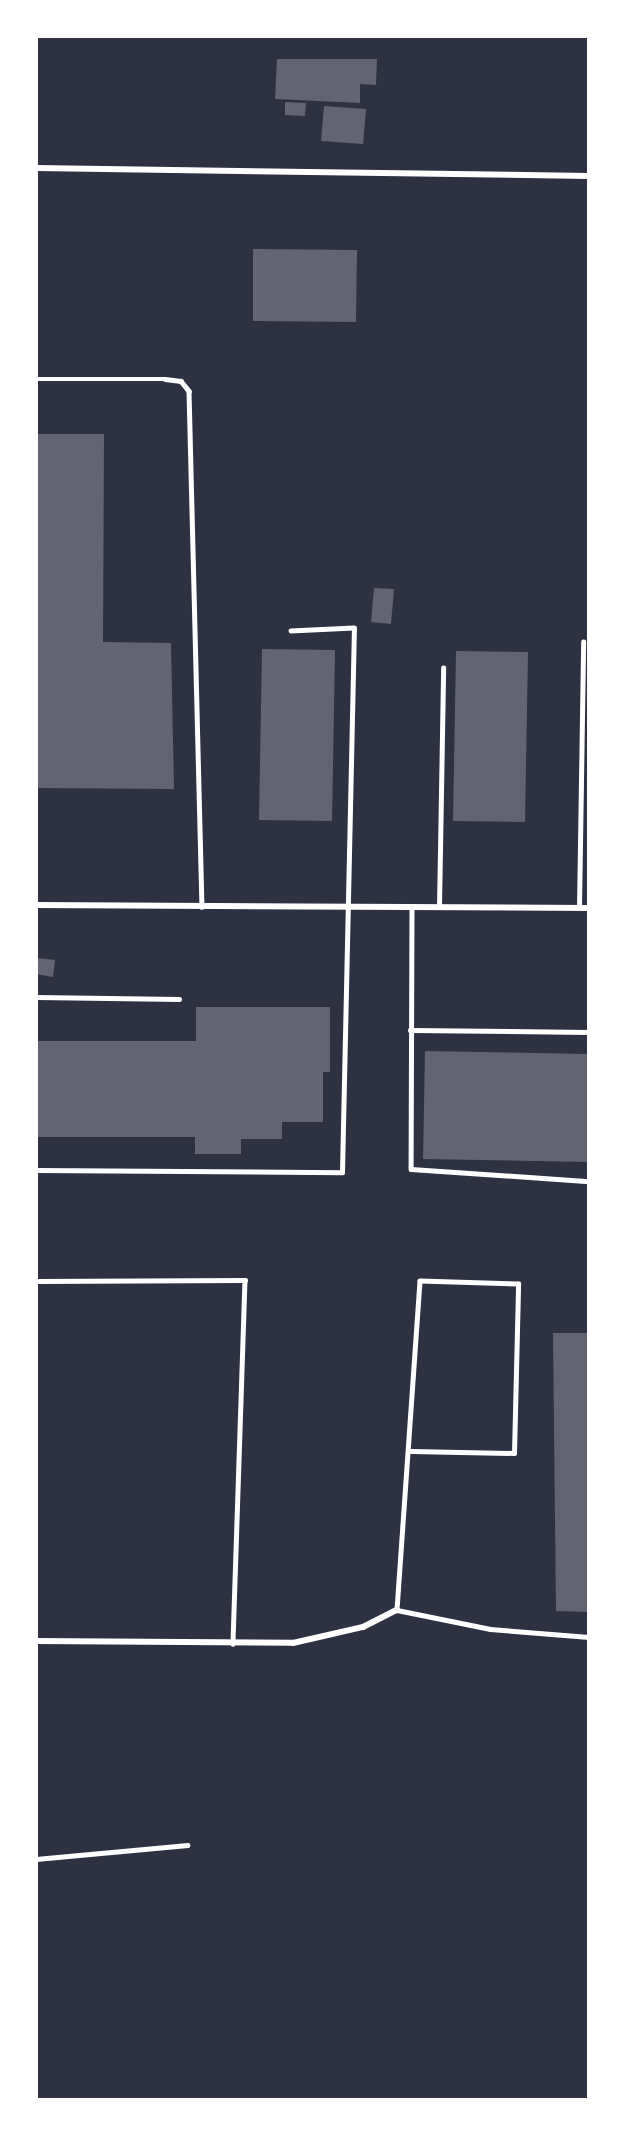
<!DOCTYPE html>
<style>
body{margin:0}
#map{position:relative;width:625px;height:2136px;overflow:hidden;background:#2d3142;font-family:Rubik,sans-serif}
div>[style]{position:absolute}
.building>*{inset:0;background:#626471}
.service>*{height:4.5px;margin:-2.25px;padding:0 2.25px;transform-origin:2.25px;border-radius:2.25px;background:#fff}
.minor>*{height:6px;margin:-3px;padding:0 3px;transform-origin:3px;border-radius:3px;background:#fff}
span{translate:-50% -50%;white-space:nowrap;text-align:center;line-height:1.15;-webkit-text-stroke:6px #fff;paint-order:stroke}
.frame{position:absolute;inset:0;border:38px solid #fff;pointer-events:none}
</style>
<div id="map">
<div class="building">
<i style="clip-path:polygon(277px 59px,377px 59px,376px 85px,360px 84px,360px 103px,275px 99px)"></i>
<i style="clip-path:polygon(285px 102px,306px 103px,305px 116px,285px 115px)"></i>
<i style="clip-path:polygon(324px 106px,366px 109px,363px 144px,321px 141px)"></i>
<i style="clip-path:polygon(253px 249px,357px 250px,356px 322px,253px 321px)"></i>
<i style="clip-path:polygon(36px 434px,104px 434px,103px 642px,171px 643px,174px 789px,36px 788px)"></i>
<i style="clip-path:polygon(374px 588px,394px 589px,391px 624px,371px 622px)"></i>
<i style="clip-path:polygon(262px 649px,335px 650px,332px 821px,259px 820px)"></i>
<i style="clip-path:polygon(456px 651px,528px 652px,525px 822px,453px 821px)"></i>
<i style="clip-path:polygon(37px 958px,55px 960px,53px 977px,36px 974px)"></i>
<i style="clip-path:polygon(196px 1007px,330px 1007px,330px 1072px,323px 1072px,323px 1122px,282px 1122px,282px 1139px,241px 1139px,241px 1154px,195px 1154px,195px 1137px,36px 1137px,36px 1041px,196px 1041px)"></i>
<i style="clip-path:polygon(425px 1051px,589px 1054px,589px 1162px,423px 1159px)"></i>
<i style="clip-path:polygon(553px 1333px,589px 1333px,589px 1612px,556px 1611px)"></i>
</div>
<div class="service">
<i style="left:36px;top:379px;width:129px"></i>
<i style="left:165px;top:379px;width:16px;rotate:7deg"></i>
<i style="left:181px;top:381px;width:13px;rotate:51deg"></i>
<i style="left:189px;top:391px;width:516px;rotate:88.56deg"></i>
<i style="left:412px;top:907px;width:262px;rotate:90.2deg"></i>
<i style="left:411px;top:1169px;width:178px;rotate:3.9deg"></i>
<i style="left:439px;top:907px;width:239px;rotate:-89deg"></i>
<i style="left:579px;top:908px;width:266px;rotate:-89.1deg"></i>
<i style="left:36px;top:997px;width:143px;rotate:0.8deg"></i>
<i style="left:410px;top:1030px;width:179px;rotate:0.6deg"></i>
<i style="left:36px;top:1170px;width:306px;rotate:0.4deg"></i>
<i style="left:342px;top:1172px;width:544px;rotate:-88.74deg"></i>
<i style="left:354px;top:628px;width:63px;rotate:177.3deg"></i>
<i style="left:36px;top:1281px;width:209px;rotate:-0.3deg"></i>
<i style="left:245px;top:1280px;width:364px;rotate:91.9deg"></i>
<i style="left:411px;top:1451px;width:103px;rotate:1.1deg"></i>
<i style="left:514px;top:1453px;width:169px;rotate:-88.6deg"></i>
<i style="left:518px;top:1284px;width:98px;rotate:-178.2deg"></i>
<i style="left:420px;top:1281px;width:330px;rotate:94deg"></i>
<i style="left:397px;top:1610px;width:95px;rotate:11.5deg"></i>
<i style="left:490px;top:1629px;width:99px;rotate:4.6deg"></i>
<i style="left:36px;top:1859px;width:152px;rotate:-5.3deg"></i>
</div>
<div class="minor">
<i style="left:36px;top:168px;width:553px;rotate:0.83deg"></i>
<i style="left:36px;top:905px;width:553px;rotate:0.31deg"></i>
<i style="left:36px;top:1641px;width:257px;rotate:0.4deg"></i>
<i style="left:293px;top:1643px;width:72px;rotate:-12.9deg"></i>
<i style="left:363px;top:1627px;width:38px;rotate:-27deg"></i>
</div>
<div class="frame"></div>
</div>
